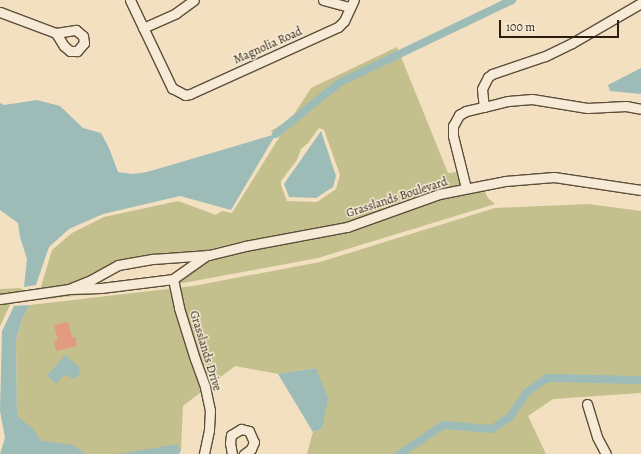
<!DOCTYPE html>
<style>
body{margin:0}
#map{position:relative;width:641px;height:454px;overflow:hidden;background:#f3e0c1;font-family:Alegreya,serif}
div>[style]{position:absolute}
.green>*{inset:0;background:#c3c08d}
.water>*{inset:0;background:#9dbcb8}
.canal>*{height:8px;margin:-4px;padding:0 4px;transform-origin:4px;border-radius:4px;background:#9dbcb8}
.building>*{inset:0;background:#e39a82}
.roads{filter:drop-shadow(1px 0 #5c4e3a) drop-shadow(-1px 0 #5c4e3a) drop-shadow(0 1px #5c4e3a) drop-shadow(0 -1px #5c4e3a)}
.street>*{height:9px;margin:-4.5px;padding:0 4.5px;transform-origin:4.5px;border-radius:4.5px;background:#f7ebd7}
span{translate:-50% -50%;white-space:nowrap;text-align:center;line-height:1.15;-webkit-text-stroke:3px #f7ebd7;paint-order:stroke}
.street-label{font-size:12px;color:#2a1d0d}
.scale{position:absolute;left:499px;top:20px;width:120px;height:18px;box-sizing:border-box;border:2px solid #2a1d0d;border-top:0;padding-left:5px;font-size:12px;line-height:14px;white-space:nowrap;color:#2a1d0d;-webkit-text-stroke:3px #f7ebd7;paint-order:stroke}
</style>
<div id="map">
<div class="green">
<i style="clip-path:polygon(evenodd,397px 47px,448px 173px,458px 172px,461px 185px,438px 190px,346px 223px,244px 241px,207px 250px,153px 254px,117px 260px,89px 276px,68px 285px,33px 290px,41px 287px,52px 250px,72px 233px,104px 217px,178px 201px,216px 215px,222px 211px,232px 213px,280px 136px,277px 130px,269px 132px,291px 119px,311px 88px,397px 47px,319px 128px,324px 130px,340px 175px,336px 189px,317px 202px,287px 201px,281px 185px,281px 181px,297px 160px,301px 149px,308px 143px,319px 128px)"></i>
<i style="clip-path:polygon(484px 190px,488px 198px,495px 204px,318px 258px,178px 284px,177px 281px,210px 259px,246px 250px,348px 231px,441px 199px)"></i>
<i style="clip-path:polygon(588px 204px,641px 211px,641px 393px,553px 399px,528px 416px,546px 454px,307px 454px,313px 432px,322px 429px,316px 368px,278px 374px,235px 366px,183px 406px,181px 450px,179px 454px,6px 454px,17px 416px,16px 340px,23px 317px,30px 305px,193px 286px,320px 262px,495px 208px)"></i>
<i style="clip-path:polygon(169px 283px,170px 285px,30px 301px,13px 302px,11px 303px,0 326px,0 304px,67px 294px,102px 293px)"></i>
<i style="clip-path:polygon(21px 288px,23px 291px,0 294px,0 289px)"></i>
</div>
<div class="water">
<i style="clip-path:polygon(641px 68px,641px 94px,610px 91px,608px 85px)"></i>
<i style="clip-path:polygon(37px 100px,60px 106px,83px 128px,101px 133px,109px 148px,118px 172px,133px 174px,147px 172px,276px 134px,231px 210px,180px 196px,103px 214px,69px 229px,49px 247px,36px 285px,24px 287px,27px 259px,20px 237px,18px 223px,0 210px,0 103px,4px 105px)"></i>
<i style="clip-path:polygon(321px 131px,336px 176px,333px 187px,316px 198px,289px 197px,284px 184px)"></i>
<i style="clip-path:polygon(30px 305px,23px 317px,16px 340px,17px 416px,32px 428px,42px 441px,73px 445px,85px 454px,0 454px,5px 438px,0 411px,2px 331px,14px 306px)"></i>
<i style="clip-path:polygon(65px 355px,79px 367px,80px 374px,74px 379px,66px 375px,63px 376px,56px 384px,47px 376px)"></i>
<i style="clip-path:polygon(316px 368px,328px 398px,322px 429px,313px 432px,278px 374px)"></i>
<i style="clip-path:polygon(177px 444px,181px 450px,179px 454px,118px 454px)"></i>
</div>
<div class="canal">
<i style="left:276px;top:134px;width:81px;rotate:-39deg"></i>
<i style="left:339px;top:83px;width:192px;rotate:-25.6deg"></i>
<i style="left:400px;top:454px;width:52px;rotate:-34deg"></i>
<i style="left:443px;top:425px;width:49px;rotate:4.7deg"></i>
<i style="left:492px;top:429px;width:22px;rotate:-34deg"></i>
<i style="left:510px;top:417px;width:29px;rotate:-56deg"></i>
<i style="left:526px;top:393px;width:26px;rotate:-36deg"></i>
<i style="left:547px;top:378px;width:94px;rotate:1.2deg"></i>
</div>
<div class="building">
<i style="clip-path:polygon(68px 322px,72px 337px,75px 337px,77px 346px,56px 351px,54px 341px,58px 340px,54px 325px)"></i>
</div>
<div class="roads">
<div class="street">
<i style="left:130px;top:0;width:98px;rotate:64.5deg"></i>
<i style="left:172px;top:88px;width:15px;rotate:28deg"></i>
<i style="left:185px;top:95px;width:5px;rotate:-11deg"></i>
<i style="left:190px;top:94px;width:162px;rotate:-24.4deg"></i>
<i style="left:338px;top:27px;width:8px;rotate:-45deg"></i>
<i style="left:344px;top:21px;width:23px;rotate:-65deg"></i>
<i style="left:323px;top:0;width:28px;rotate:15deg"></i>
<i style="left:641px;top:3px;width:80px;rotate:149.9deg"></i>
<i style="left:572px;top:43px;width:30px;rotate:154deg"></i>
<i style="left:545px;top:56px;width:56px;rotate:161.2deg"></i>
<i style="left:492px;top:74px;width:5px;rotate:143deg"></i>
<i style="left:488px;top:77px;width:13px;rotate:117deg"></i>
<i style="left:482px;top:89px;width:18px;rotate:84deg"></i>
<i style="left:484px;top:107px;width:25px;rotate:-14deg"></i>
<i style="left:508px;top:101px;width:24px;rotate:-5deg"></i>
<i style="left:532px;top:99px;width:56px;rotate:9.3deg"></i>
<i style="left:587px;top:108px;width:39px;rotate:-3deg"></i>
<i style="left:626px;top:106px;width:15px;rotate:11deg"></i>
<i style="left:0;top:12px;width:60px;rotate:20.6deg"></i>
<i style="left:143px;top:28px;width:36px;rotate:-24deg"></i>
<i style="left:176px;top:13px;width:22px;rotate:-36deg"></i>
<i style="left:76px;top:30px;width:9px;rotate:41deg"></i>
<i style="left:83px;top:36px;width:7px;rotate:82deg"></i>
<i style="left:84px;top:43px;width:11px;rotate:131deg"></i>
<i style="left:77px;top:51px;width:7px;rotate:180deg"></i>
<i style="left:70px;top:51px;width:8px;rotate:-140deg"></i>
<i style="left:64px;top:46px;width:15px;rotate:-122deg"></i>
<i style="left:56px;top:33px;width:20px;rotate:-9deg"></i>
<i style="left:466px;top:188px;width:54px;rotate:-104deg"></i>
<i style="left:453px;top:136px;width:10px;rotate:-90deg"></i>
<i style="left:453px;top:126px;width:13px;rotate:-61deg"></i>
<i style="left:459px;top:115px;width:8px;rotate:-30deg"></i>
<i style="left:466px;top:111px;width:18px;rotate:-13deg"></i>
<i style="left:173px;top:279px;width:30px;rotate:78deg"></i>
<i style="left:179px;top:308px;width:53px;rotate:72.6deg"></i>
<i style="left:195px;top:359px;width:30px;rotate:70deg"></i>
<i style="left:205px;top:387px;width:24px;rotate:78deg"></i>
<i style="left:210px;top:410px;width:20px;rotate:93deg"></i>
<i style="left:209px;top:430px;width:25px;rotate:102deg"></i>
<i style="left:69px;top:289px;width:24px;rotate:-22deg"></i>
<i style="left:91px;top:280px;width:31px;rotate:-29deg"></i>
<i style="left:118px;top:265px;width:36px;rotate:-10deg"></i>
<i style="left:153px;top:259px;width:56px;rotate:-4.1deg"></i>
<i style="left:209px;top:255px;width:37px;rotate:-14deg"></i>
<i style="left:245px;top:246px;width:104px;rotate:-10.6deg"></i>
<i style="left:347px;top:227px;width:98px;rotate:-19.7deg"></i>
<i style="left:439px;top:194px;width:67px;rotate:-11.1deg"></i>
<i style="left:505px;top:181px;width:49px;rotate:-4.7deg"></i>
<i style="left:554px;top:177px;width:88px;rotate:8.5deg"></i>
<i style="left:0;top:299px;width:70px;rotate:-8.2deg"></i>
<i style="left:69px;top:289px;width:32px;rotate:-2deg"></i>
<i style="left:101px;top:288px;width:73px;rotate:-7.1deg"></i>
<i style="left:173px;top:279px;width:42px;rotate:-35.2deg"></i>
<i style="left:587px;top:404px;width:34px;rotate:73deg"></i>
<i style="left:597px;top:437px;width:19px;rotate:62deg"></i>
<i style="left:232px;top:454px;width:11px;rotate:-100deg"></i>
<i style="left:230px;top:443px;width:8px;rotate:-83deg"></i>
<i style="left:231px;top:435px;width:12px;rotate:-31deg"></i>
<i style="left:241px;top:429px;width:8px;rotate:14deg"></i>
<i style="left:249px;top:431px;width:12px;rotate:66deg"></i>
<i style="left:254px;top:442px;width:8px;rotate:113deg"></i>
<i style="left:251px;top:449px;width:9px;rotate:144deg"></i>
</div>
</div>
<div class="street-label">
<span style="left:268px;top:46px;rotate:-24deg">Magnolia Road</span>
<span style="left:397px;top:198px;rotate:-18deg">Grasslands Boulevard</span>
<span style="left:205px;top:351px;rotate:73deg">Grasslands Drive</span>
</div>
<div class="scale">100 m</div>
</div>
